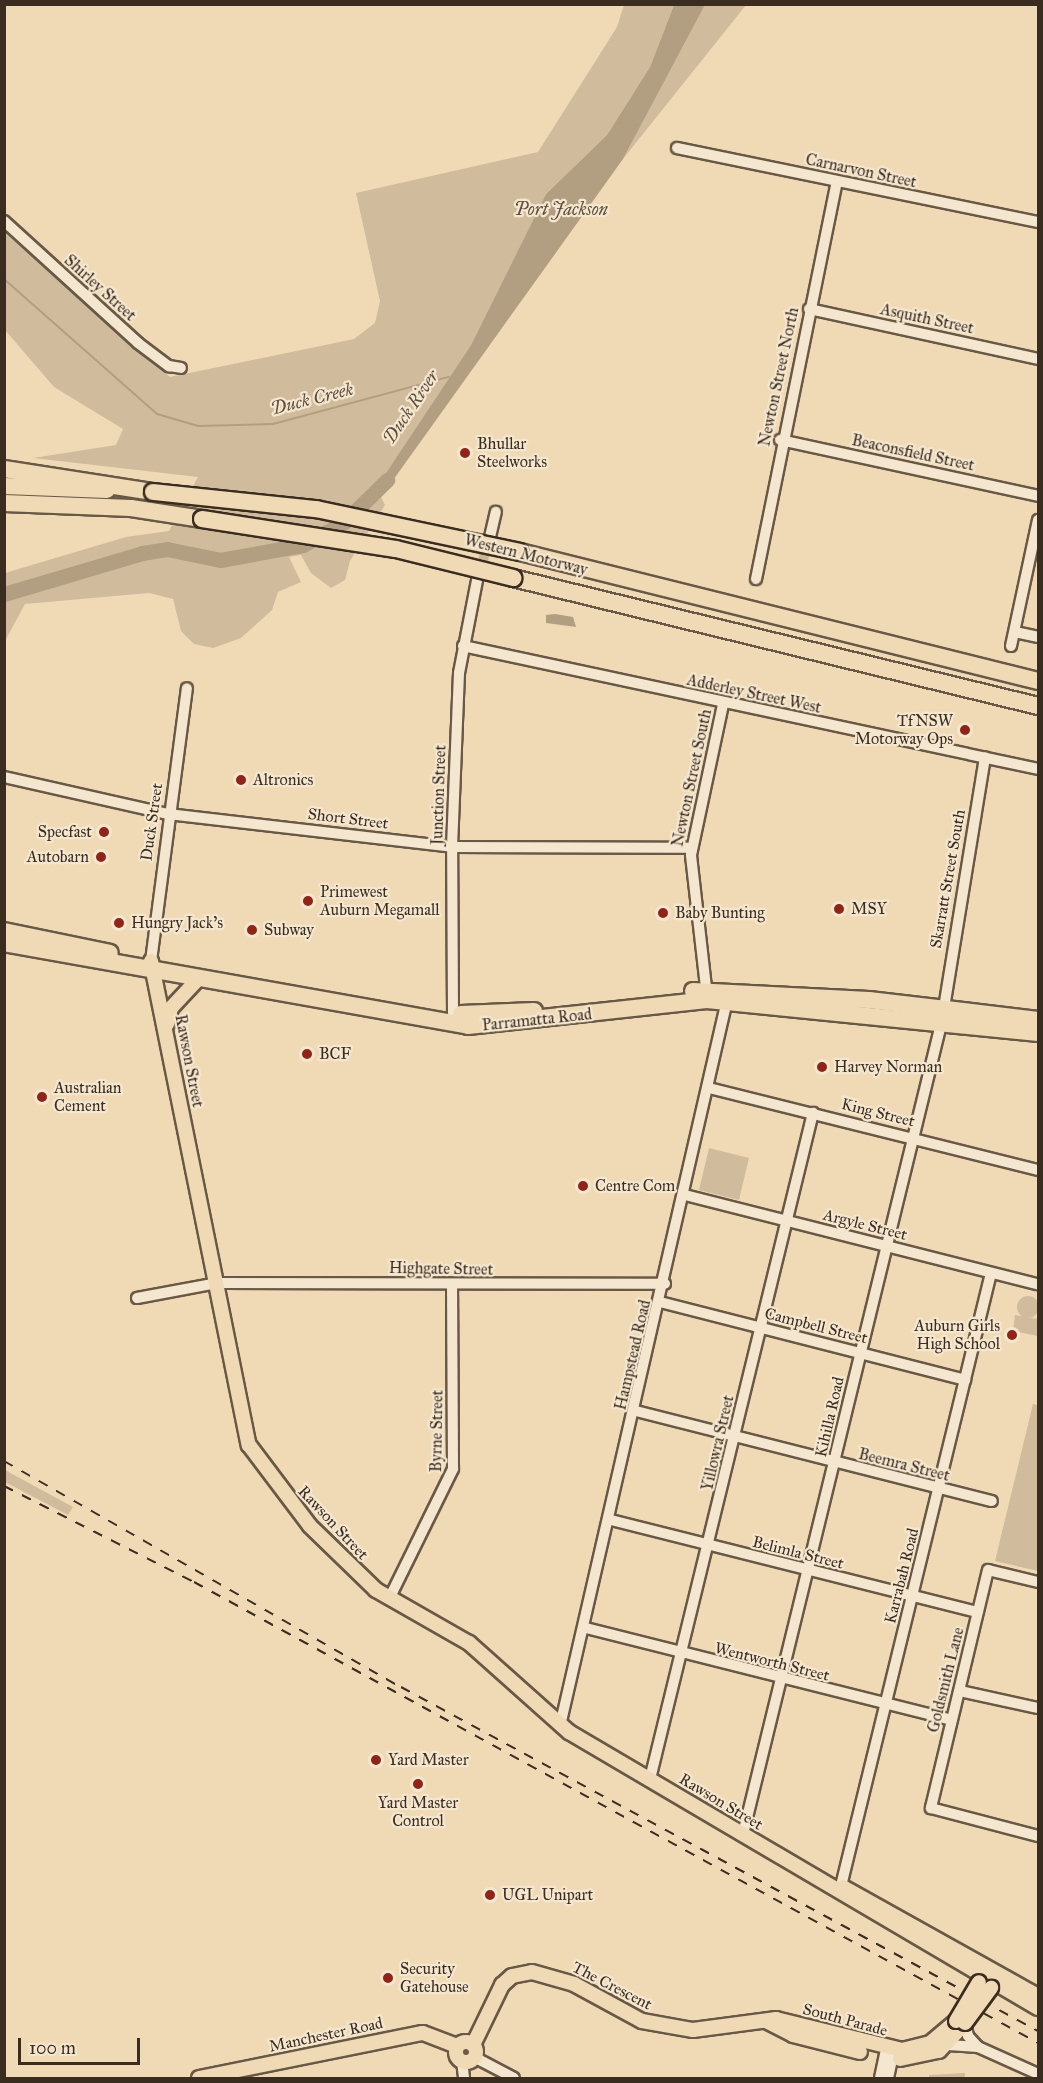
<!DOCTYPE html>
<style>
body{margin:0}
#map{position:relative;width:1043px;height:2083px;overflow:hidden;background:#efdab5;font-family:"IM FELL Great Primer",serif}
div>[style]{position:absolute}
.green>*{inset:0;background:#d0bc9c}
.round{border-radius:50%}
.water>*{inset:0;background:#b29f82}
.stream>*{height:2px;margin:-1px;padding:0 1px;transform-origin:1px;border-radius:1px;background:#b29f82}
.river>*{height:15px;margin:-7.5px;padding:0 7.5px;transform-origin:7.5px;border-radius:7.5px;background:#b29f82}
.minor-tunnel>*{height:10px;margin-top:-5px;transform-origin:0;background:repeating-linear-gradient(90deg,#cbb797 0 10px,transparent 0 15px)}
.roads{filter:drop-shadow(2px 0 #685845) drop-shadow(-2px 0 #685845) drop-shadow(0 2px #685845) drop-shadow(0 -2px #685845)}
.minor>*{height:10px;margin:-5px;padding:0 5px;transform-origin:5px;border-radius:5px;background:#f5e7cf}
.major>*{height:14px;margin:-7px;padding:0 7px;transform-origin:7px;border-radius:7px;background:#efdab5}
.major>.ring{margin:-7px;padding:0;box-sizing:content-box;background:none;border:14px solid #efdab5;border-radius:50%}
.highway>*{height:16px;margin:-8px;padding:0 8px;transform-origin:8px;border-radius:8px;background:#efdab5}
.rail>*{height:2px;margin-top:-1px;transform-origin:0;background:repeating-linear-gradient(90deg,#3b2c20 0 10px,transparent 0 20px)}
.bridges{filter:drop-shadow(2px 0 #3b2c20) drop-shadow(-2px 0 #3b2c20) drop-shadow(0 2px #3b2c20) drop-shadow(0 -2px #3b2c20)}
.major-bridge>*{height:14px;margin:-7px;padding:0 7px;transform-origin:7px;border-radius:7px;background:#efdab5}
.highway-bridge>*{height:16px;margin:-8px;padding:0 8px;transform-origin:8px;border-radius:8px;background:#efdab5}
.dots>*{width:16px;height:16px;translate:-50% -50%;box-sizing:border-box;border:3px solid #f5e7cf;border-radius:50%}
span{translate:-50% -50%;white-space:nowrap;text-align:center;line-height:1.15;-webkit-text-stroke:4.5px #f5e7cf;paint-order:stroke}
.street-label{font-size:16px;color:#3b2c20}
.poi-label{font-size:16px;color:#3b2c20}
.left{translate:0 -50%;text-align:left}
.right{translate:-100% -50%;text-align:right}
.water-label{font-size:18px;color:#5f4e3d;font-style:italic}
.frame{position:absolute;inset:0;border:6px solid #3b2c20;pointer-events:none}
.scale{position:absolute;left:18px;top:2038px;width:122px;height:27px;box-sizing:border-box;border:3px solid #3b2c20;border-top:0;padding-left:8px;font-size:18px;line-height:21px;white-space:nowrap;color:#3b2c20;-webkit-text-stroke:4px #f5e7cf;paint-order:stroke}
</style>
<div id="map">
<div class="green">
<i style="clip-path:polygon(624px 5px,674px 5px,650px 67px,607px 135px,546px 194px,471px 345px,370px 497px,381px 497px,385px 505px,350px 561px,345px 580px,331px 588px,311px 573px,301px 555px,289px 557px,301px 582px,278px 592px,272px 610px,241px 638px,213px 648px,194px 644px,181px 631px,173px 599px,149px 593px,25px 604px,5px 641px,5px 573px,126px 537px,169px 531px,198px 477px,33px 458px,116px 445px,123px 429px,54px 387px,5px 330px,5px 233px,170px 377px,354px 339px,375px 323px,380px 301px,356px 193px,538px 152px,617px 27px)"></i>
<i style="clip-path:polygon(705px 5px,746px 5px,623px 159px)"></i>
<i style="clip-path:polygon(709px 1148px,749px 1158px,739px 1200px,699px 1190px)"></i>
<i class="round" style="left:1017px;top:1296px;width:22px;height:22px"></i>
<i style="clip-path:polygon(1015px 1315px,1038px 1319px,1038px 1336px,1013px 1331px)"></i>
<i style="clip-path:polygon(1033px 1404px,1038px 1405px,1038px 1571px,995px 1561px)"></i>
<i style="clip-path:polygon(5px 1470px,73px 1507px,68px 1515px,5px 1482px)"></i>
<i style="clip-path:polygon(965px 2073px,965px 2078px,929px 2078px,929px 2075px)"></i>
</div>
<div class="water">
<i style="clip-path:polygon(674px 5px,705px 5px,623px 159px,381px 497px,370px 497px,471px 345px,546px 194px,607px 135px,650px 67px)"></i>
<i style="clip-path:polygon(555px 614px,573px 617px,576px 627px,546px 623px,546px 615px)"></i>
</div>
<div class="stream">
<i style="left:4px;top:279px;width:204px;rotate:41.4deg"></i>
<i style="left:157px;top:414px;width:43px;rotate:16.3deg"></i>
<i style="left:198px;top:426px;width:75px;rotate:-1.5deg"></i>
<i style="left:273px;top:424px;width:182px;rotate:-15deg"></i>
</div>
<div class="river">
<i style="left:4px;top:594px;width:144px;rotate:-16.5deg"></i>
<i style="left:142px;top:553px;width:25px;rotate:-9deg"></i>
<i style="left:167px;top:549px;width:54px;rotate:11.7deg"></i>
<i style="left:220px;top:560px;width:84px;rotate:-10.2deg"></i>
<i style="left:303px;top:545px;width:46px;rotate:-28.8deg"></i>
<i style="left:343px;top:523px;width:62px;rotate:-44.3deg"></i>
</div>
<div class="minor-tunnel">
<i style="left:479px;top:574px;width:35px;rotate:-74deg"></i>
</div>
<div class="roads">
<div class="minor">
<i style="left:677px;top:148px;width:369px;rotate:11.6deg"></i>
<i style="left:4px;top:221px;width:181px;rotate:42.3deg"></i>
<i style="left:138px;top:343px;width:39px;rotate:37deg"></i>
<i style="left:169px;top:366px;width:12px;rotate:9deg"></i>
<i style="left:809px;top:309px;width:234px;rotate:12.3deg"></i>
<i style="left:780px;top:440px;width:264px;rotate:12.2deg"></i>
<i style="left:490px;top:537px;width:26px;rotate:-77deg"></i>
<i style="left:756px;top:579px;width:406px;rotate:-78.5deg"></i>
<i style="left:1015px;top:632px;width:24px;rotate:12deg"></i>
<i style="left:463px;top:646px;width:588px;rotate:12.07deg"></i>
<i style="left:1011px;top:646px;width:129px;rotate:-77.9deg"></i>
<i style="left:4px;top:777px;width:168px;rotate:12.7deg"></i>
<i style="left:168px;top:814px;width:286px;rotate:6.6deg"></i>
<i style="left:452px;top:847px;width:240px;rotate:0.2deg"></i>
<i style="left:151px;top:961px;width:275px;rotate:-82.5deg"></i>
<i style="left:707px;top:996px;width:142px;rotate:-96.5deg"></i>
<i style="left:691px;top:855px;width:154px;rotate:-78deg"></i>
<i style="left:453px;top:1013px;width:166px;rotate:-90.3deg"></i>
<i style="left:452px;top:847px;width:174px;rotate:-87.7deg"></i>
<i style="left:459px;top:673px;width:95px;rotate:-79deg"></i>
<i style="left:709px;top:1088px;width:339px;rotate:14deg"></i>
<i style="left:685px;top:1195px;width:364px;rotate:14.2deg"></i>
<i style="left:137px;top:1298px;width:81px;rotate:-10.6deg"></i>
<i style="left:217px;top:1283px;width:448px;rotate:0.1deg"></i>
<i style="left:660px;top:1302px;width:315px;rotate:14.3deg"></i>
<i style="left:636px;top:1411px;width:367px;rotate:14.2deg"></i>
<i style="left:611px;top:1520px;width:378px;rotate:14.1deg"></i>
<i style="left:1038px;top:1582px;width:51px;rotate:-166.5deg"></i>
<i style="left:988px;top:1570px;width:245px;rotate:103.5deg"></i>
<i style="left:931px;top:1808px;width:111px;rotate:14.7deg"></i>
<i style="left:389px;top:1599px;width:145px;rotate:-63.8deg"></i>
<i style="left:453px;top:1469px;width:185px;rotate:-90.3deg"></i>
<i style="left:586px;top:1628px;width:377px;rotate:14.1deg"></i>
<i style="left:960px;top:1691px;width:80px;rotate:12.3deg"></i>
<i style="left:560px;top:1726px;width:749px;rotate:-77.04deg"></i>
<i style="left:650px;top:1779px;width:686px;rotate:-76.25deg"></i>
<i style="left:743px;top:1834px;width:838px;rotate:-76.26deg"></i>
<i style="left:942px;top:1020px;width:266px;rotate:-80.7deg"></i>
<i style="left:841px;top:1886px;width:631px;rotate:-76.25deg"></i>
<i style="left:965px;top:2023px;width:13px;rotate:77deg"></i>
<i style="left:968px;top:2036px;width:15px;rotate:48deg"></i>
<i style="left:948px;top:2045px;width:30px;rotate:4deg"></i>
<i style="left:978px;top:2047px;width:66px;rotate:24.2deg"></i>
<i style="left:474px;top:2057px;width:45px;rotate:27.7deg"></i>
<i style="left:462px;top:2061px;width:17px;rotate:83deg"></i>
<i style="left:880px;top:2078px;width:30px;rotate:-78deg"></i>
<i style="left:888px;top:2078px;width:29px;rotate:-78deg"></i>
</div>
<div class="major">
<i style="left:151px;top:961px;width:494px;rotate:78.6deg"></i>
<i style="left:249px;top:1445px;width:101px;rotate:53deg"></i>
<i style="left:310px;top:1526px;width:92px;rotate:44.1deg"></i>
<i style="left:376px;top:1590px;width:107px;rotate:29.7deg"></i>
<i style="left:469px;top:1643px;width:134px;rotate:41.7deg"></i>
<i style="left:569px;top:1732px;width:544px;rotate:30.48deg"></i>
<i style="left:167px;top:1024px;width:16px;rotate:-76deg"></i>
<i style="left:171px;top:1008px;width:38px;rotate:-47deg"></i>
<i style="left:843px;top:1887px;width:223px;rotate:29.2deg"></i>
<i style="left:768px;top:2022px;width:28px;rotate:27deg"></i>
<i style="left:793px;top:2035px;width:69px;rotate:14.2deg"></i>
<i class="ring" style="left:456px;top:2042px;width:6px;height:6px"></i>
<i style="left:473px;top:2045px;width:67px;rotate:-64.2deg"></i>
<i style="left:502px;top:1985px;width:13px;rotate:-42deg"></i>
<i style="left:512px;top:1976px;width:20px;rotate:-11deg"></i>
<i style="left:532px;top:1972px;width:44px;rotate:15.9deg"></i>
<i style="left:574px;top:1984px;width:77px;rotate:28.6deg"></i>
<i style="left:642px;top:2021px;width:52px;rotate:10deg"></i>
<i style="left:693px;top:2030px;width:84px;rotate:-7.5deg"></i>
<i style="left:776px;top:2019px;width:130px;rotate:13.8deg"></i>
<i style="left:902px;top:2050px;width:29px;rotate:-14deg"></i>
<i style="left:930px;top:2043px;width:34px;rotate:-40deg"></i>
<i style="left:900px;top:2059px;width:40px;rotate:-12deg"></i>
<i style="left:939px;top:2051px;width:38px;rotate:-47deg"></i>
<i style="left:199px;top:2078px;width:228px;rotate:-11.4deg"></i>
<i style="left:423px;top:2033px;width:36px;rotate:21deg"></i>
</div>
<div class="highway">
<i style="left:4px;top:469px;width:151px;rotate:8.8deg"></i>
<i style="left:4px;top:486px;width:103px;rotate:2.2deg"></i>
<i style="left:4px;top:503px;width:127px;rotate:2.3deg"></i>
<i style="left:131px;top:508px;width:72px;rotate:8.8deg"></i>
<i style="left:520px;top:552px;width:534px;rotate:13.98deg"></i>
<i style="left:513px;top:578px;width:540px;rotate:13.7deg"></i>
<i style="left:4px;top:931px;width:108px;rotate:11.7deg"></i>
<i style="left:4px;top:943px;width:471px;rotate:10.1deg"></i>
<i style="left:468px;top:1026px;width:240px;rotate:-6.2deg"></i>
<i style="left:707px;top:1000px;width:333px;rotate:5.7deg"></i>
<i style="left:693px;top:991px;width:176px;rotate:2.9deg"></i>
<i style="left:869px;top:1000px;width:170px;rotate:6.7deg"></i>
<i style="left:461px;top:1014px;width:73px;rotate:-2.4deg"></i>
</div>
</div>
<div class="rail">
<i style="left:4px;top:1461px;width:457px;rotate:29.7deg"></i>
<i style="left:401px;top:1687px;width:724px;rotate:28.37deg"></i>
<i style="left:4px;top:1486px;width:213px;rotate:26.8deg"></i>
<i style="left:194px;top:1582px;width:962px;rotate:28.64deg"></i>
</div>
<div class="bridges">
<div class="major-bridge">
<i style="left:956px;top:2021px;width:45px;rotate:-59.5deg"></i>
<i style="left:965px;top:2023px;width:44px;rotate:-53.4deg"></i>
</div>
<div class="highway-bridge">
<i style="left:153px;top:492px;width:164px;rotate:6deg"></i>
<i style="left:316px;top:509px;width:208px;rotate:11.9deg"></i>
<i style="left:202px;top:519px;width:196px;rotate:8.8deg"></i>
<i style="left:396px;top:549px;width:121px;rotate:13.9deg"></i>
</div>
</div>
<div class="dots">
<i style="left:465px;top:453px;background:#8f2418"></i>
<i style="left:965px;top:730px;background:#8f2418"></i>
<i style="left:241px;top:780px;background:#8f2418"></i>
<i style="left:104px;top:832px;background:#8f2418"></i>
<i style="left:101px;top:857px;background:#8f2418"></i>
<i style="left:308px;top:901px;background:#8f2418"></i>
<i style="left:839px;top:909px;background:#8f2418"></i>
<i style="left:663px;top:913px;background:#8f2418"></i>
<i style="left:119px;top:923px;background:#8f2418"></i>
<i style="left:252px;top:930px;background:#8f2418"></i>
<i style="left:307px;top:1054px;background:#8f2418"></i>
<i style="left:822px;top:1067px;background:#8f2418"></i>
<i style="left:42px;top:1097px;background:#8f2418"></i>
<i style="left:583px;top:1186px;background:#8f2418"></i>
<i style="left:1012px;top:1335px;background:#8f2418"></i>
<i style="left:376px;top:1760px;background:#8f2418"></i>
<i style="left:418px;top:1784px;background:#8f2418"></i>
<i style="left:490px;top:1895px;background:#8f2418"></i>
<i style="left:388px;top:1978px;background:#8f2418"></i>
</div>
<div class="street-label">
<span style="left:861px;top:171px;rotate:12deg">Carnarvon Street</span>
<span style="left:100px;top:288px;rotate:42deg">Shirley Street</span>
<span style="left:927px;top:319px;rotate:12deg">Asquith Street</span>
<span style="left:779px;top:377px;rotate:-78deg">Newton Street North</span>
<span style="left:913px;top:453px;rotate:12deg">Beaconsfield Street</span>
<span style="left:526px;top:555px;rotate:14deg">Western Motorway</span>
<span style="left:754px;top:694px;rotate:12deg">Adderley Street West</span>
<span style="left:692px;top:778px;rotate:-78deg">Newton Street South</span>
<span style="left:439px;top:795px;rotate:-88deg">Junction Street</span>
<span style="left:348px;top:819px;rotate:7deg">Short Street</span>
<span style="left:152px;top:822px;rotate:-82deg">Duck Street</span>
<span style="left:948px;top:879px;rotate:-80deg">Skarratt Street South</span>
<span style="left:537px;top:1020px;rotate:-6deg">Parramatta Road</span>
<span style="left:189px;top:1061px;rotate:79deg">Rawson Street</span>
<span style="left:878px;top:1113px;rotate:14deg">King Street</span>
<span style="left:865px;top:1225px;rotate:14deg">Argyle Street</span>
<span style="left:441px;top:1269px;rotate:1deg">Highgate Street</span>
<span style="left:816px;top:1326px;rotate:14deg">Campbell Street</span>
<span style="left:633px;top:1355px;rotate:-77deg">Hampstead Road</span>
<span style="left:830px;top:1417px;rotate:-77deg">Kihilla Road</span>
<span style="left:437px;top:1431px;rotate:-89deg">Byrne Street</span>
<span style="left:718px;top:1443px;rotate:-77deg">Yillowra Street</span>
<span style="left:904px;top:1465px;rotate:14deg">Beemra Street</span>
<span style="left:333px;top:1523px;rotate:47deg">Rawson Street</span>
<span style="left:798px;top:1553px;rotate:14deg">Belimla Street</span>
<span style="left:902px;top:1576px;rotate:-76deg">Karrabah Road</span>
<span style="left:772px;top:1662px;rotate:14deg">Wentworth Street</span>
<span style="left:946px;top:1680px;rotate:-76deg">Goldsmith Lane</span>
<span style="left:721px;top:1802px;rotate:31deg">Rawson Street</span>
<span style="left:612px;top:1986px;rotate:27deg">The Crescent</span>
<span style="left:845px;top:2020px;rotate:15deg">South Parade</span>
<span style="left:326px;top:2035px;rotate:-12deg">Manchester Road</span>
</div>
<div class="poi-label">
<span class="left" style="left:477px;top:453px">Bhullar<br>Steelworks</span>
<span class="right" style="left:953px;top:730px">TfNSW<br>Motorway Ops</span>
<span class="left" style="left:253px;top:780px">Altronics</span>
<span class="right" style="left:92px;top:832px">Specfast</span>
<span class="right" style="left:89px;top:857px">Autobarn</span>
<span class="left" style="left:320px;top:901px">Primewest<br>Auburn Megamall</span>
<span class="left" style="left:851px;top:909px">MSY</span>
<span class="left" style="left:675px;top:913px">Baby Bunting</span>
<span class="left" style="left:131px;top:923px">Hungry Jack's</span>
<span class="left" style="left:264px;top:930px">Subway</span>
<span class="left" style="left:319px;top:1054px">BCF</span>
<span class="left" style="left:834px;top:1067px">Harvey Norman</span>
<span class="left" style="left:54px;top:1097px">Australian<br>Cement</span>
<span class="left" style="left:595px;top:1186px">Centre Com</span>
<span class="right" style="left:1000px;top:1335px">Auburn Girls<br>High School</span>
<span class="left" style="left:388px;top:1760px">Yard Master</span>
<span style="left:418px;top:1812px">Yard Master<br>Control</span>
<span class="left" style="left:502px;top:1895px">UGL Unipart</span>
<span class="left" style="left:400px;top:1978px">Security<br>Gatehouse</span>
</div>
<div class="water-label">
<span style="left:561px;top:209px">Port Jackson</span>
<span style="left:312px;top:399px;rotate:-14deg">Duck Creek</span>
<span style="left:411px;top:407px;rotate:-56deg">Duck River</span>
</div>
<div class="frame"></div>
<div class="scale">100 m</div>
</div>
